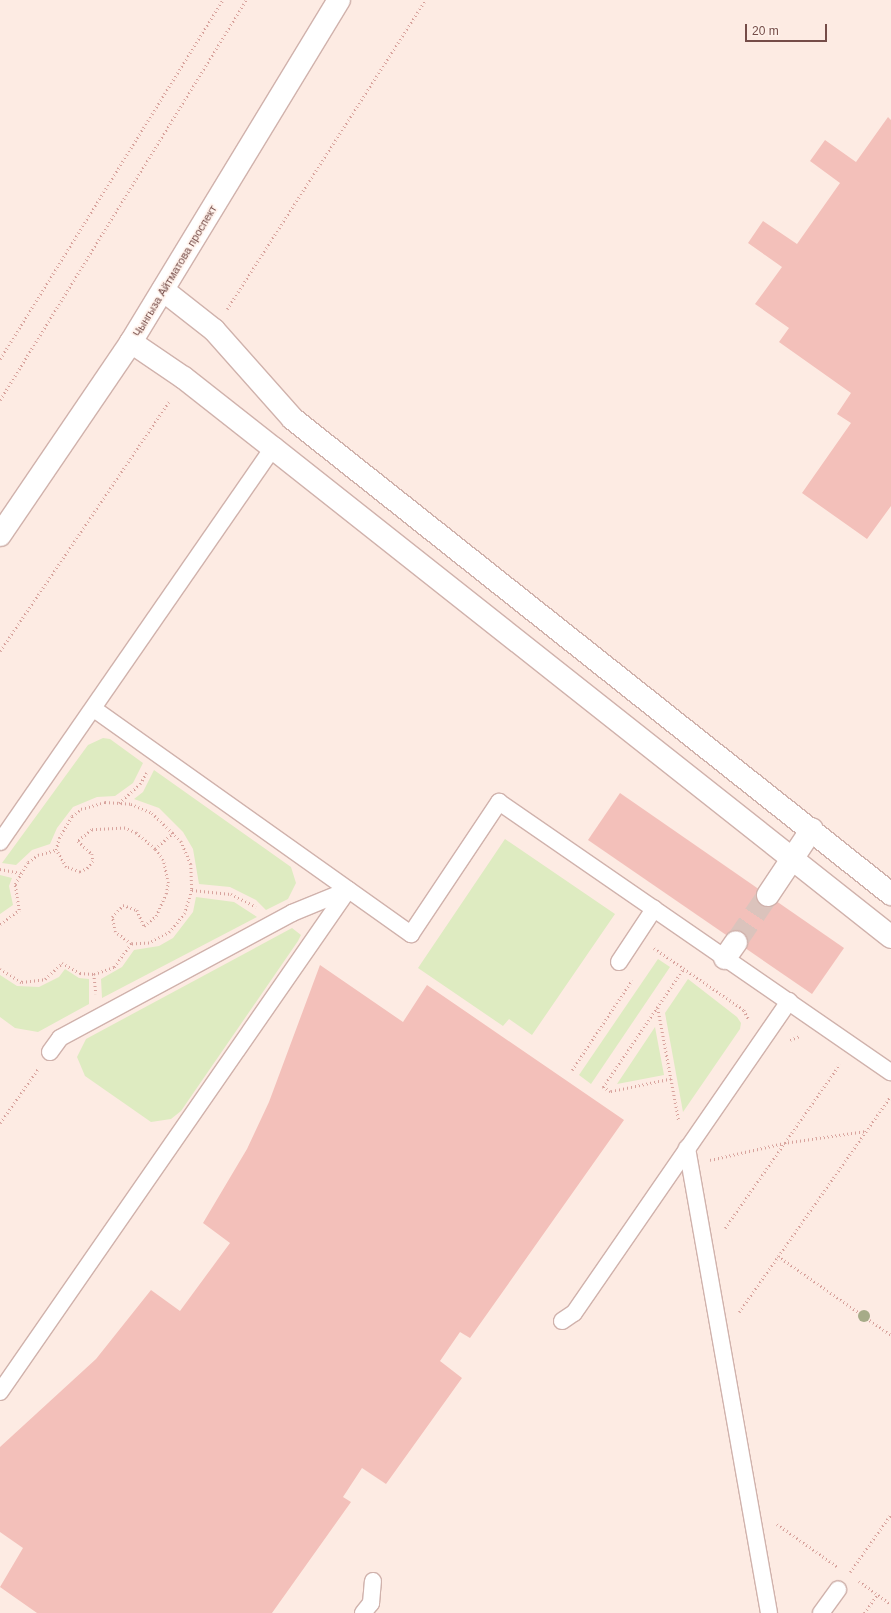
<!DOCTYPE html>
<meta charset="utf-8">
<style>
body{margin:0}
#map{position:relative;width:891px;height:1613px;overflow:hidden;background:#fdebe3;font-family:Arial,sans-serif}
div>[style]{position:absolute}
.green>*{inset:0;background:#deebc1}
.building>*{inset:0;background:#f3c0ba}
.street-tunnel>*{height:22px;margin-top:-11px;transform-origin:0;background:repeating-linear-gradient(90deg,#dbc3bc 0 22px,transparent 0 33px)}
.path>*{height:2.5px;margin-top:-1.25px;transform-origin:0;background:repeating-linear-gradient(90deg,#d8a39d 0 1px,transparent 0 4px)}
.roads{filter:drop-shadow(1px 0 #d0b2ac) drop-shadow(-1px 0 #d0b2ac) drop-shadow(0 1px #d0b2ac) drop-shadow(0 -1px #d0b2ac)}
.lane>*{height:16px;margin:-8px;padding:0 8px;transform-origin:8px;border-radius:8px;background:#fff}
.street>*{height:22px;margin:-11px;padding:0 11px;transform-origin:11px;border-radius:11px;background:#fff}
.secondary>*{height:22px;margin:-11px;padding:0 11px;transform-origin:11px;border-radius:11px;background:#fff}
.trees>*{width:12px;height:12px;margin:-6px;border-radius:50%;background:#a6ab88}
span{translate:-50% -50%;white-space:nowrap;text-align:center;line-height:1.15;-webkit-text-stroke:3px #fff1ea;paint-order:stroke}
.street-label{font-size:11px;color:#754c48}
.scale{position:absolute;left:745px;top:24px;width:82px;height:18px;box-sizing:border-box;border:2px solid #754c48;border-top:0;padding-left:5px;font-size:12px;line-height:14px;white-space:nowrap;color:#754c48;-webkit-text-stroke:3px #fff1ea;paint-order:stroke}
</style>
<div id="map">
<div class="green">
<i style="clip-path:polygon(103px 738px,110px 739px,143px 763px,133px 783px,115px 796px,97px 797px,73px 807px,57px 828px,50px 844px,32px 850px,16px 865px,2px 863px,88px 745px)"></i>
<i style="clip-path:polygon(154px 770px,291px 867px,296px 883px,288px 899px,266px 910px,256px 900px,230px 887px,199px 884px,193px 849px,183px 832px,159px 808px,134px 799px,143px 792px)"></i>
<i style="clip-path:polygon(505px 839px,615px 914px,532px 1035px,509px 1019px,503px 1026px,418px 968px)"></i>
<i style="clip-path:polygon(0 875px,12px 878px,9px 886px,13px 905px,0 914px)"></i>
<i style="clip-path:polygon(196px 897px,234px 902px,257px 917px,102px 998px,101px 979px,122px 967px,134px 950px,159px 946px,173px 938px,193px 912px)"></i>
<i style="clip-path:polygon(292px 928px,301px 935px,298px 941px,181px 1111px,171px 1119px,151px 1122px,85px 1076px,77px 1057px,86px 1039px)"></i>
<i style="clip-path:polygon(658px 959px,670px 967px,591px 1084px,579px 1075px)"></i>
<i style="clip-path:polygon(65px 969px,79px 978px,89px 979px,89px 1004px,38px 1032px,15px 1028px,0 1017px,0 975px,17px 986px,39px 987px,59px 977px)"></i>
<i style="clip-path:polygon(688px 979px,737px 1017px,741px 1023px,740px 1029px,683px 1112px,665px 1013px)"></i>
<i style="clip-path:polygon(655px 1027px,664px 1075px,617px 1084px)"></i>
</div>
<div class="building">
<i style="clip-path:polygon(888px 117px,891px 120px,891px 506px,867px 539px,802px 493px,851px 423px,837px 414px,851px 393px,779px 342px,789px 328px,755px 304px,782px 267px,748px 243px,763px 221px,797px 244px,840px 183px,810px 161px,825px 140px,856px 162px)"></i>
<i style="clip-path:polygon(620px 793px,844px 948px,812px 994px,588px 840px)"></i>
<i style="clip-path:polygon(320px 965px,403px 1022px,427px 985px,624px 1120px,470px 1338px,460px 1332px,440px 1361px,462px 1378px,386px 1484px,362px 1468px,343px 1497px,351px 1502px,272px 1613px,37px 1613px,0 1587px,23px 1548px,0 1532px,0 1447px,96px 1359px,151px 1290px,180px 1311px,230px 1243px,203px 1223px,247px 1149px,269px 1102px)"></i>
</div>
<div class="street-tunnel">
<i style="left:736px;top:942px;width:57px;rotate:-55.8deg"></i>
</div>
<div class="path">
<i style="left:227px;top:309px;width:367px;rotate:-57.3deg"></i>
<i style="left:0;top:359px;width:423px;rotate:-58.2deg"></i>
<i style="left:0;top:400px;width:470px;rotate:-58.4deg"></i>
<i style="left:0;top:651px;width:303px;rotate:-55.9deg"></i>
<i style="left:105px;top:802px;width:26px;rotate:4deg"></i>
<i style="left:131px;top:804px;width:23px;rotate:23deg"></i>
<i style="left:152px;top:813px;width:40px;rotate:44deg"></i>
<i style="left:181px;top:841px;width:25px;rotate:67deg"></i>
<i style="left:191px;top:864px;width:26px;rotate:88deg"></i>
<i style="left:192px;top:890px;width:24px;rotate:107deg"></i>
<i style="left:185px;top:913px;width:24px;rotate:128deg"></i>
<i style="left:170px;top:932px;width:24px;rotate:152deg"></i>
<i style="left:149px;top:943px;width:18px;rotate:177deg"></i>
<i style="left:131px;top:944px;width:20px;rotate:-143deg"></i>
<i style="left:115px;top:932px;width:15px;rotate:-101deg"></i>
<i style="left:112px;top:917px;width:16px;rotate:-47deg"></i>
<i style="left:123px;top:905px;width:15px;rotate:20deg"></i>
<i style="left:137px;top:910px;width:17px;rotate:66deg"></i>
<i style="left:144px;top:926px;width:16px;rotate:-40deg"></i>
<i style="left:156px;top:916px;width:24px;rotate:-66deg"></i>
<i style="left:166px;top:894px;width:11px;rotate:-80deg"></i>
<i style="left:168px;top:883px;width:24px;rotate:-102deg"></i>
<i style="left:163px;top:860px;width:14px;rotate:-126deg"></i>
<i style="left:155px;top:849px;width:25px;rotate:-140deg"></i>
<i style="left:136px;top:833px;width:12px;rotate:-156deg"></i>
<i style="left:125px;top:828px;width:33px;rotate:177deg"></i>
<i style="left:92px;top:830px;width:18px;rotate:142deg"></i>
<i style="left:78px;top:841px;width:19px;rotate:43deg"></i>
<i style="left:92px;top:854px;width:7px;rotate:82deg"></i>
<i style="left:93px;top:861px;width:9px;rotate:126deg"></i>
<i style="left:88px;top:868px;width:9px;rotate:153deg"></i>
<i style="left:80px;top:872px;width:15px;rotate:-160deg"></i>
<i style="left:66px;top:867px;width:20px;rotate:-120deg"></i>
<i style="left:56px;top:850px;width:12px;rotate:-76deg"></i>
<i style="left:59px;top:838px;width:26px;rotate:-59deg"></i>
<i style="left:72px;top:816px;width:11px;rotate:-38deg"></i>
<i style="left:81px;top:809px;width:25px;rotate:-16deg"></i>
<i style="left:119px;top:803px;width:28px;rotate:-42deg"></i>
<i style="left:140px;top:784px;width:13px;rotate:-61deg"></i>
<i style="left:155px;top:849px;width:25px;rotate:-42deg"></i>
<i style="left:0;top:869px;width:21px;rotate:11deg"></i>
<i style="left:192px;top:890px;width:39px;rotate:6deg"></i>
<i style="left:231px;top:894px;width:28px;rotate:27deg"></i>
<i style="left:0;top:924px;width:24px;rotate:-36deg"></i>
<i style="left:19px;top:910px;width:26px;rotate:-99deg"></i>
<i style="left:15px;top:884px;width:26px;rotate:-59deg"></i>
<i style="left:28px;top:862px;width:12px;rotate:-35deg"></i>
<i style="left:38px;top:855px;width:19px;rotate:-16deg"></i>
<i style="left:654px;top:948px;width:109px;rotate:34.6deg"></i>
<i style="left:744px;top:1010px;width:11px;rotate:63deg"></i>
<i style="left:0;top:969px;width:26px;rotate:31deg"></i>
<i style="left:22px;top:982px;width:23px;rotate:-7deg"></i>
<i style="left:45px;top:979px;width:23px;rotate:-43deg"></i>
<i style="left:62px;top:963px;width:21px;rotate:29deg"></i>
<i style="left:80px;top:973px;width:14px;rotate:4deg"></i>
<i style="left:94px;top:974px;width:21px;rotate:-19deg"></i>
<i style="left:114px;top:967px;width:29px;rotate:-54deg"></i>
<i style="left:94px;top:974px;width:20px;rotate:84deg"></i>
<i style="left:658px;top:1008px;width:115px;rotate:79.5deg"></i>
<i style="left:790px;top:1040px;width:11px;rotate:-22deg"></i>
<i style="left:572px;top:1070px;width:108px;rotate:-56.3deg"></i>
<i style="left:671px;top:1079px;width:62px;rotate:168deg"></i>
<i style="left:610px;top:1092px;width:9px;rotate:-144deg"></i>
<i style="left:603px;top:1087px;width:144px;rotate:-55.8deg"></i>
<i style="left:0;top:1123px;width:66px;rotate:-54.9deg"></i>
<i style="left:710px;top:1160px;width:76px;rotate:-12.9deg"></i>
<i style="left:784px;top:1143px;width:83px;rotate:-8.3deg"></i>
<i style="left:725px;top:1228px;width:200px;rotate:-55deg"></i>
<i style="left:778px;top:1256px;width:138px;rotate:35deg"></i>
<i style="left:739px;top:1312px;width:263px;rotate:-54.9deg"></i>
<i style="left:777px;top:1524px;width:75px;rotate:35.2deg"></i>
<i style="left:850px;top:1572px;width:71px;rotate:-54.7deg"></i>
<i style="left:859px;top:1581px;width:39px;rotate:36deg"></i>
<i style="left:864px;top:1613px;width:24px;rotate:-54deg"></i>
</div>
<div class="roads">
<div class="lane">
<i style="left:94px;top:709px;width:389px;rotate:35.4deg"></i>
<i style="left:411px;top:934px;width:159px;rotate:-56.3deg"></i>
<i style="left:499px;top:802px;width:476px;rotate:34.6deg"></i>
<i style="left:0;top:842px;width:479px;rotate:-55.3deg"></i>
<i style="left:619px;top:962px;width:64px;rotate:-56.6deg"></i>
<i style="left:50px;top:1052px;width:17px;rotate:-54deg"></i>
<i style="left:60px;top:1038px;width:264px;rotate:-28.3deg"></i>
<i style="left:292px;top:913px;width:61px;rotate:-22.3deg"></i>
<i style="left:687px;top:1148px;width:472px;rotate:80deg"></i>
<i style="left:562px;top:1321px;width:14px;rotate:-34deg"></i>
<i style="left:574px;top:1313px;width:379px;rotate:-55.4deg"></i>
<i style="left:0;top:1392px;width:611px;rotate:-55.27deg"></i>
<i style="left:363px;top:1613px;width:13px;rotate:-51deg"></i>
<i style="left:371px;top:1603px;width:22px;rotate:-85deg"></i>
<i style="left:821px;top:1613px;width:29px;rotate:-54deg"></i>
</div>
<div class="street">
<i style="left:163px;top:290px;width:65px;rotate:38.1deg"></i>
<i style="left:214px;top:330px;width:119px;rotate:48.4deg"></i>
<i style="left:293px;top:419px;width:764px;rotate:38.46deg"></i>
<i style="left:131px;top:342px;width:64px;rotate:34.2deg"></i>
<i style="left:184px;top:378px;width:113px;rotate:38.2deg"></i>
<i style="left:273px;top:448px;width:788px;rotate:38.35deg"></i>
<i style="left:768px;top:895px;width:79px;rotate:-56.3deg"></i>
<i style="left:725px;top:958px;width:19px;rotate:-55deg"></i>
</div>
<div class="secondary">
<i style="left:0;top:535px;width:233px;rotate:-55.8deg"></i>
<i style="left:131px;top:342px;width:400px;rotate:-58.7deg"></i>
</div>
</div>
<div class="trees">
<i style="left:864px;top:1316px"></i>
</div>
<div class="street-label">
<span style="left:175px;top:271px;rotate:-59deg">Чынгыза Айтматова проспект</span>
</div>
<div class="scale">20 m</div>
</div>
